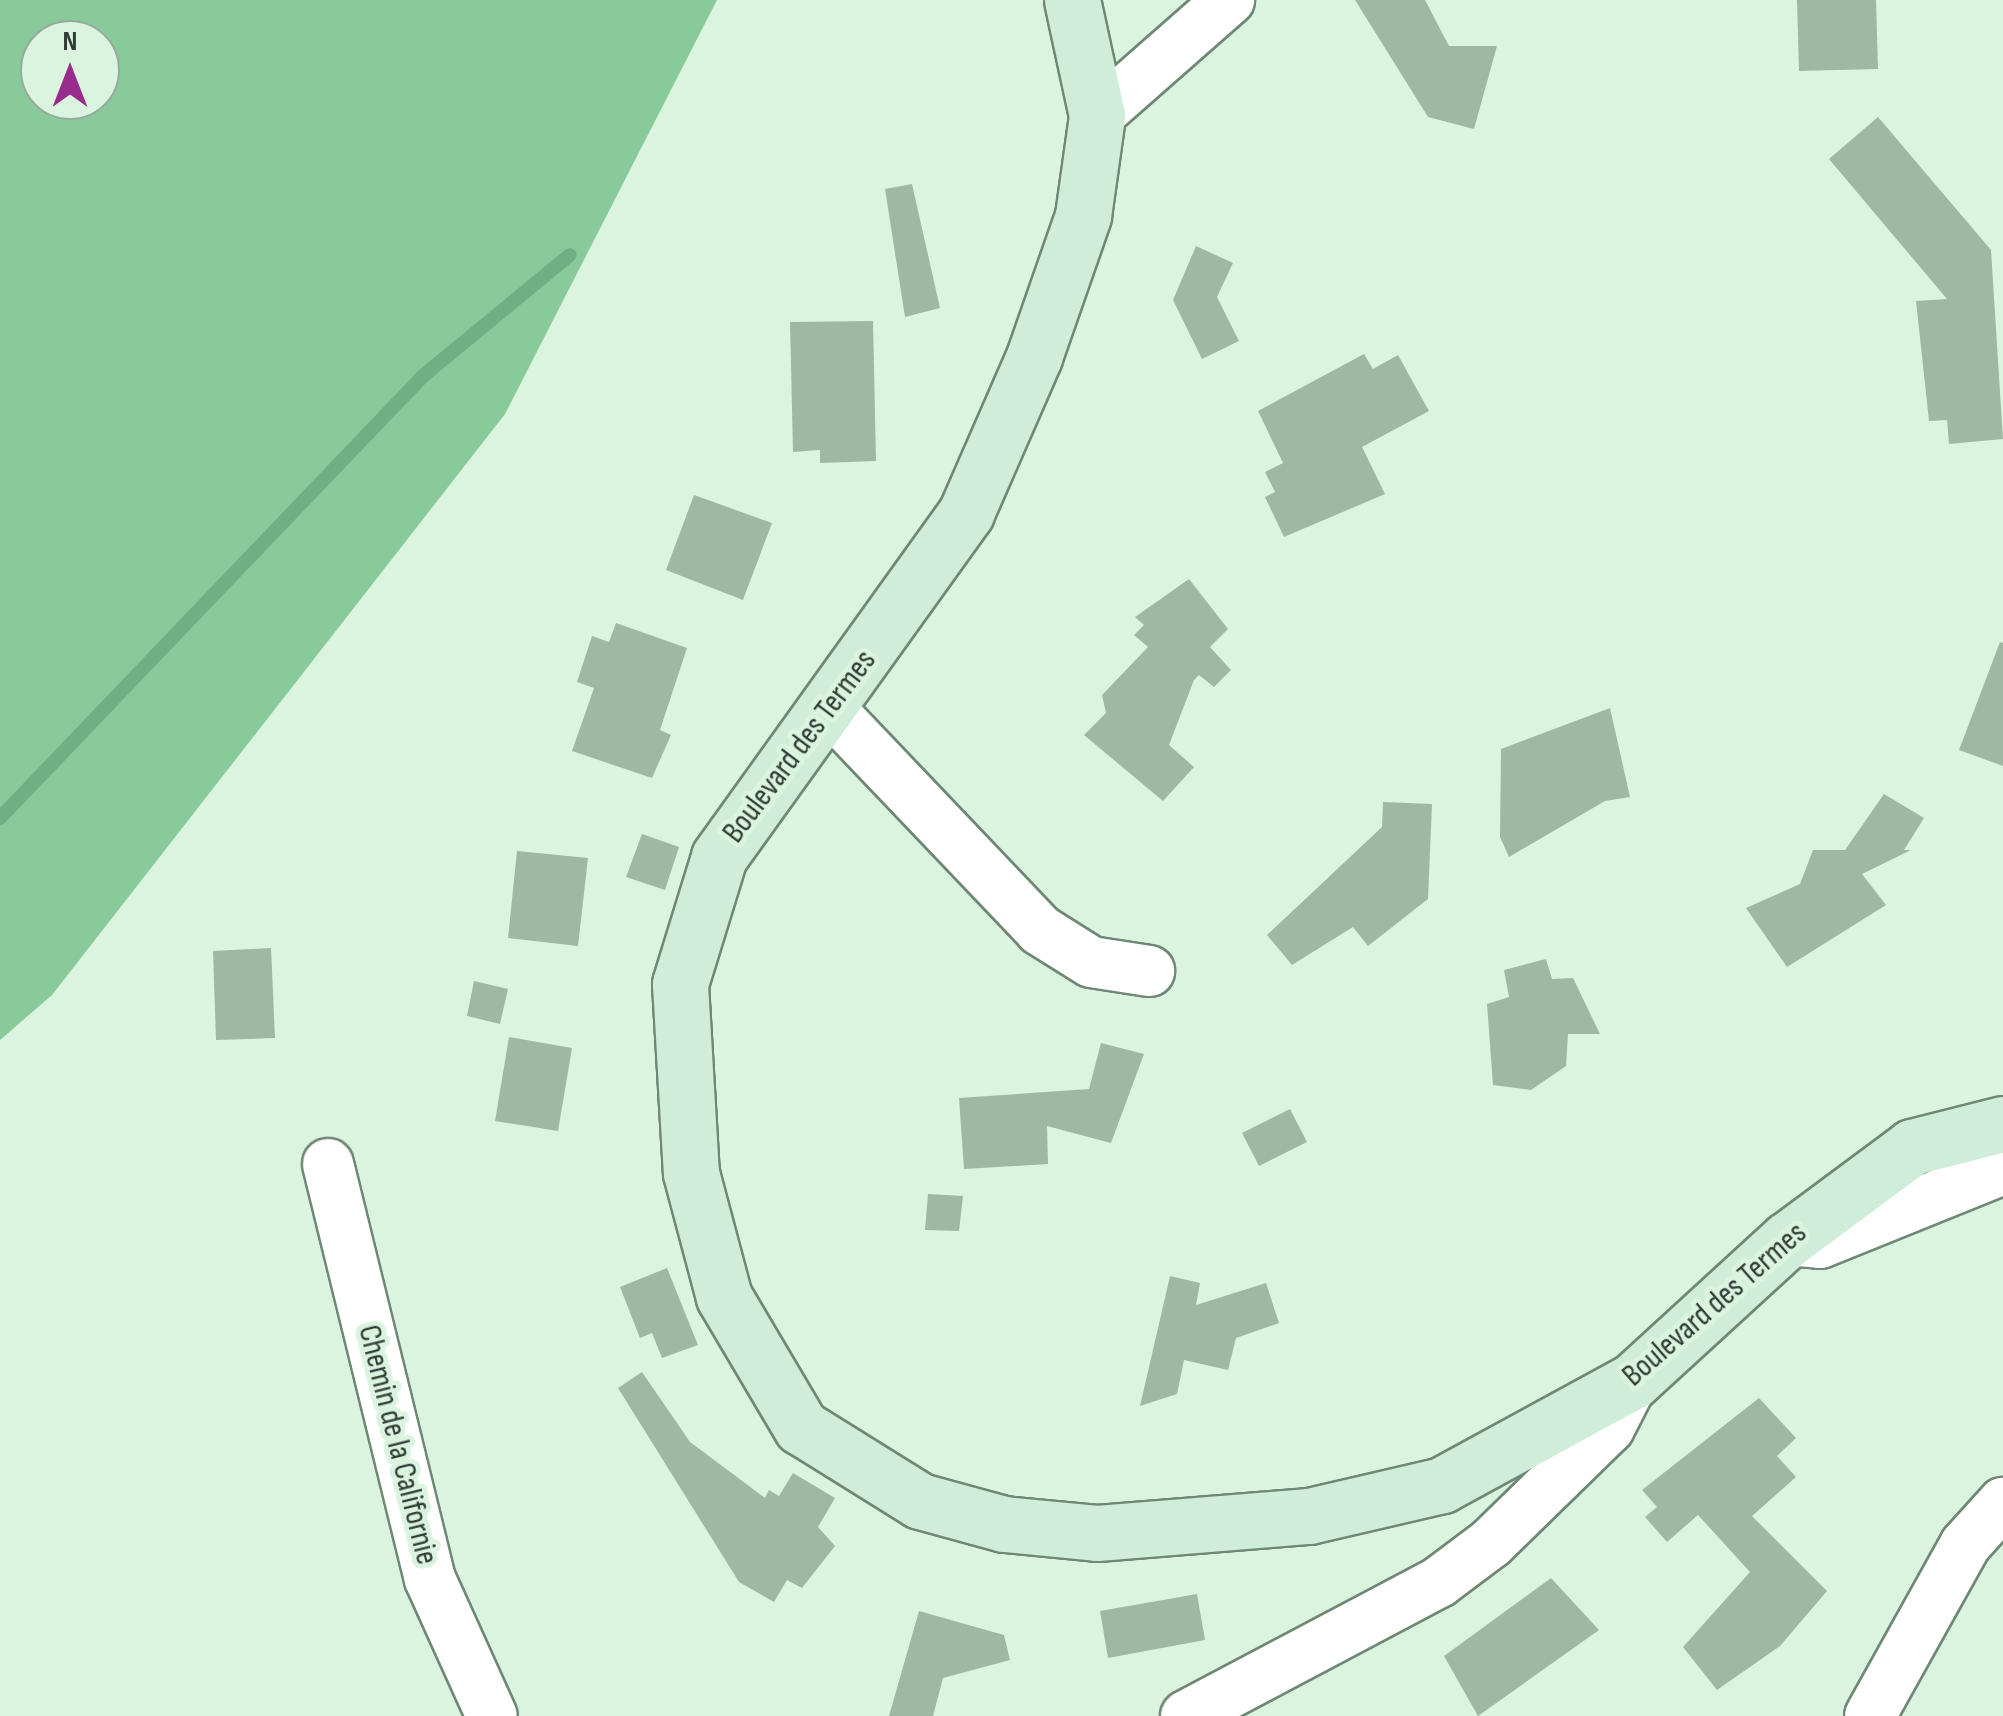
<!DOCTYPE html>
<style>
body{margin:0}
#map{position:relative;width:2003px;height:1716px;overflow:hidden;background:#daf4e0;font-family:"Sofia Sans Condensed",sans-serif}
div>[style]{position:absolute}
.forest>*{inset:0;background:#89ca9b}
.stream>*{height:14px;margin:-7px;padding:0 7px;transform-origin:7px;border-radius:7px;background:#6fb082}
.building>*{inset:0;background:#9eb8a4}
.roads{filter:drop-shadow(2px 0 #6f8775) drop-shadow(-2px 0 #6f8775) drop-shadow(0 2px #6f8775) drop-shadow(0 -2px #6f8775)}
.street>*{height:50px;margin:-25px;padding:0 25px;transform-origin:25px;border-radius:25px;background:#fff}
.secondary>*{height:55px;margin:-27.5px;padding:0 27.5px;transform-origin:27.5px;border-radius:27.5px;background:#cfedd9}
span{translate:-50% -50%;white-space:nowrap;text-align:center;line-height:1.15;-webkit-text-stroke:10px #daf4e0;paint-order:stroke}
.street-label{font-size:32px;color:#313c34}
.north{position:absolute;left:20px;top:20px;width:100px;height:100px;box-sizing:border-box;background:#daf4e0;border:2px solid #96aa9b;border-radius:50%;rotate:0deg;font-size:28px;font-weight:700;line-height:40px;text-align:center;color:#313c34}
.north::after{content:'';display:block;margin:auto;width:35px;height:45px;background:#982b8c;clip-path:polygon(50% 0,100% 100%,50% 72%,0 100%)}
</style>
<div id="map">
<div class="forest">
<i style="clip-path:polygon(evenodd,0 0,717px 0,505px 414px,52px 995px,0 1040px,0 0,40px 40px,100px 40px,100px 100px,40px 100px,40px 40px)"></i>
</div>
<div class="stream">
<i style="left:0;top:818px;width:612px;rotate:-46.26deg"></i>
<i style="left:423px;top:376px;width:190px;rotate:-39.5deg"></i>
</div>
<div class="building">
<i style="clip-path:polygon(1355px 0,1425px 0,1449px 46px,1497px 46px,1474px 129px,1428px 117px)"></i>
<i style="clip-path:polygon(1797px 0,1876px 0,1878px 69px,1799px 71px)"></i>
<i style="clip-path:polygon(1878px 117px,1991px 250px,2003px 439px,1949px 444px,1947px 420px,1929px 421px,1916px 301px,1947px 299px,1829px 159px)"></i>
<i style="clip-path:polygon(912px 184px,940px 308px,905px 317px,885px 189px)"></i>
<i style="clip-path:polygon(1196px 246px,1233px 263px,1217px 297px,1239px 341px,1202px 359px,1173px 300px)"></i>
<i style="clip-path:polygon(873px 321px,876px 461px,820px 463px,820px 450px,793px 452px,790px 322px)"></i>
<i style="clip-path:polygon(1364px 354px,1373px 369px,1398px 355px,1429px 411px,1362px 447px,1385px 494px,1284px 537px,1265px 497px,1275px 492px,1265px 472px,1283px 463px,1258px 411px)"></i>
<i style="clip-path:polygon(694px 495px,772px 523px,743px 600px,666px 570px)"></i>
<i style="clip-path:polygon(1189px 579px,1228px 629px,1210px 647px,1231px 670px,1214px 687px,1199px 675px,1194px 680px,1169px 745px,1194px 767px,1163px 801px,1084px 735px,1106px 713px,1102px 695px,1148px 647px,1134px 635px,1144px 625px,1135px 617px)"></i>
<i style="clip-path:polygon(616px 623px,687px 648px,660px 730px,671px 735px,652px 778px,572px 751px,594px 688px,577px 682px,592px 636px,609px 642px)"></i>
<i style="clip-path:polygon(2000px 642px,2003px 643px,2003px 766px,1959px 750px)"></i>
<i style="clip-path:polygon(1610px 708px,1630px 797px,1605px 801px,1509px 857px,1500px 837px,1501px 749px)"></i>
<i style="clip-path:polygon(1884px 794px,1924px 818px,1904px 850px,1911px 850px,1862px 874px,1886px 905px,1787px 967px,1746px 908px,1800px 884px,1813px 850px,1845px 850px)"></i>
<i style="clip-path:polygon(1383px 802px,1432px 804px,1428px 899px,1368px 946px,1353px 927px,1292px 965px,1267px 935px,1382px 827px)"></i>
<i style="clip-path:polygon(642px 834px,679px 847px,665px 890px,626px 877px)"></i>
<i style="clip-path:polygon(517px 851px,588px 858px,578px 946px,508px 938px)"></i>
<i style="clip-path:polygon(271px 948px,275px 1038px,216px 1040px,213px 951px)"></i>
<i style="clip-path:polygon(1546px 959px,1552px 979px,1573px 978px,1600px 1034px,1568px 1034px,1566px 1066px,1531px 1090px,1493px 1085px,1487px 1004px,1509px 997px,1504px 970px)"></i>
<i style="clip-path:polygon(474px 981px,508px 989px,500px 1024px,467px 1016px)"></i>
<i style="clip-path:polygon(509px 1037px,572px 1048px,558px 1131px,495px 1121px)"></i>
<i style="clip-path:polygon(1101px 1043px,1144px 1054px,1111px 1143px,1047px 1126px,1048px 1164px,964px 1169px,959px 1098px,1089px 1089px)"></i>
<i style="clip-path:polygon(1290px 1109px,1307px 1142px,1259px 1166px,1242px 1133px)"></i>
<i style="clip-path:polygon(928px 1194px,963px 1196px,959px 1231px,925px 1230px)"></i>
<i style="clip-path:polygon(667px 1268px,698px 1345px,662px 1358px,652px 1333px,640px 1338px,620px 1287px)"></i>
<i style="clip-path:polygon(1170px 1276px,1200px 1283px,1196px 1305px,1266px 1283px,1279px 1323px,1236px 1338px,1228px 1370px,1184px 1360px,1177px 1394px,1140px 1406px)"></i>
<i style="clip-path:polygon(642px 1372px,690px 1442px,765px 1498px,769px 1490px,779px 1496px,793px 1473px,835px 1498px,818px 1527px,835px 1546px,802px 1588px,787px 1580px,774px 1602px,739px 1582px,618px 1388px)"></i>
<i style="clip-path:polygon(1759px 1398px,1796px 1438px,1777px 1456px,1796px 1477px,1752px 1516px,1827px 1591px,1780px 1646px,1717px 1690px,1683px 1647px,1750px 1572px,1698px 1515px,1667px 1542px,1645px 1517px,1657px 1507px,1642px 1490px)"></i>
<i style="clip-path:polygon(1551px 1578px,1599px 1630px,1478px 1716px,1444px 1656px)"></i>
<i style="clip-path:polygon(1197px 1594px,1205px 1640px,1108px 1658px,1100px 1611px)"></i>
<i style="clip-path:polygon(919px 1611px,1004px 1635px,1010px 1660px,943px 1678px,933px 1716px,889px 1716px)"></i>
</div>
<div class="roads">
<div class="street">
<i style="left:1097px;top:116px;width:176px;rotate:-41.3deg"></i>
<i style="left:827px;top:706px;width:309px;rotate:46.4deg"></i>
<i style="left:1040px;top:930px;width:60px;rotate:32.1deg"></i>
<i style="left:1091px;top:962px;width:59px;rotate:8.8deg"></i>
<i style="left:328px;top:1164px;width:427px;rotate:76.2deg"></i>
<i style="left:430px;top:1579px;width:150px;rotate:65.7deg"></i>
<i style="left:1787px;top:1240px;width:33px;rotate:5deg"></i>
<i style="left:1820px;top:1243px;width:197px;rotate:-22deg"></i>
<i style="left:1186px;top:1716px;width:286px;rotate:-27.9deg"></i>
<i style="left:1439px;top:1582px;width:65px;rotate:-36.9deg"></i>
<i style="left:1491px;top:1543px;width:165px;rotate:-44.3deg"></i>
<i style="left:1609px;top:1428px;width:53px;rotate:-62.9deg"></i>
<i style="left:1870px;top:1716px;width:196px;rotate:-60.9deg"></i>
<i style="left:1965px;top:1545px;width:57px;rotate:-47.9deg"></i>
</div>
<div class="secondary">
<i style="left:1072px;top:0;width:119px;rotate:77.8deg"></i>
<i style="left:1097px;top:116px;width:101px;rotate:98deg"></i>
<i style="left:1083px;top:216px;width:149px;rotate:109.2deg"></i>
<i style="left:1034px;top:357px;width:170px;rotate:113.6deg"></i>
<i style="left:966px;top:513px;width:423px;rotate:125.7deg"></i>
<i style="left:719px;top:857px;width:133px;rotate:107.1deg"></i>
<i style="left:680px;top:984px;width:189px;rotate:86.7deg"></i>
<i style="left:691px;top:1173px;width:128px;rotate:75.1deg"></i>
<i style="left:724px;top:1297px;width:151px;rotate:59.4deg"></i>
<i style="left:801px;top:1427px;width:140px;rotate:31.9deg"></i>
<i style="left:920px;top:1501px;width:87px;rotate:15.3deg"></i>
<i style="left:1004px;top:1524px;width:93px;rotate:5.5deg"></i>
<i style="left:1097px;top:1533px;width:213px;rotate:-4.6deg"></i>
<i style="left:1309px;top:1516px;width:137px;rotate:-13.1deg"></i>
<i style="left:1442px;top:1485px;width:217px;rotate:-28.6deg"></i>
<i style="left:1633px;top:1381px;width:209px;rotate:-42.5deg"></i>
<i style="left:1787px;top:1240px;width:156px;rotate:-36.6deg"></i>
<i style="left:1912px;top:1147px;width:94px;rotate:-14.2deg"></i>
</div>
</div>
<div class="street-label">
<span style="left:800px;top:747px;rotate:-53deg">Boulevard des Termes</span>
<span style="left:1715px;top:1305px;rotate:-41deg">Boulevard des Termes</span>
<span style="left:397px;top:1445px;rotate:76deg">Chemin de la Californie</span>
</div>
<div class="north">N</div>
</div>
